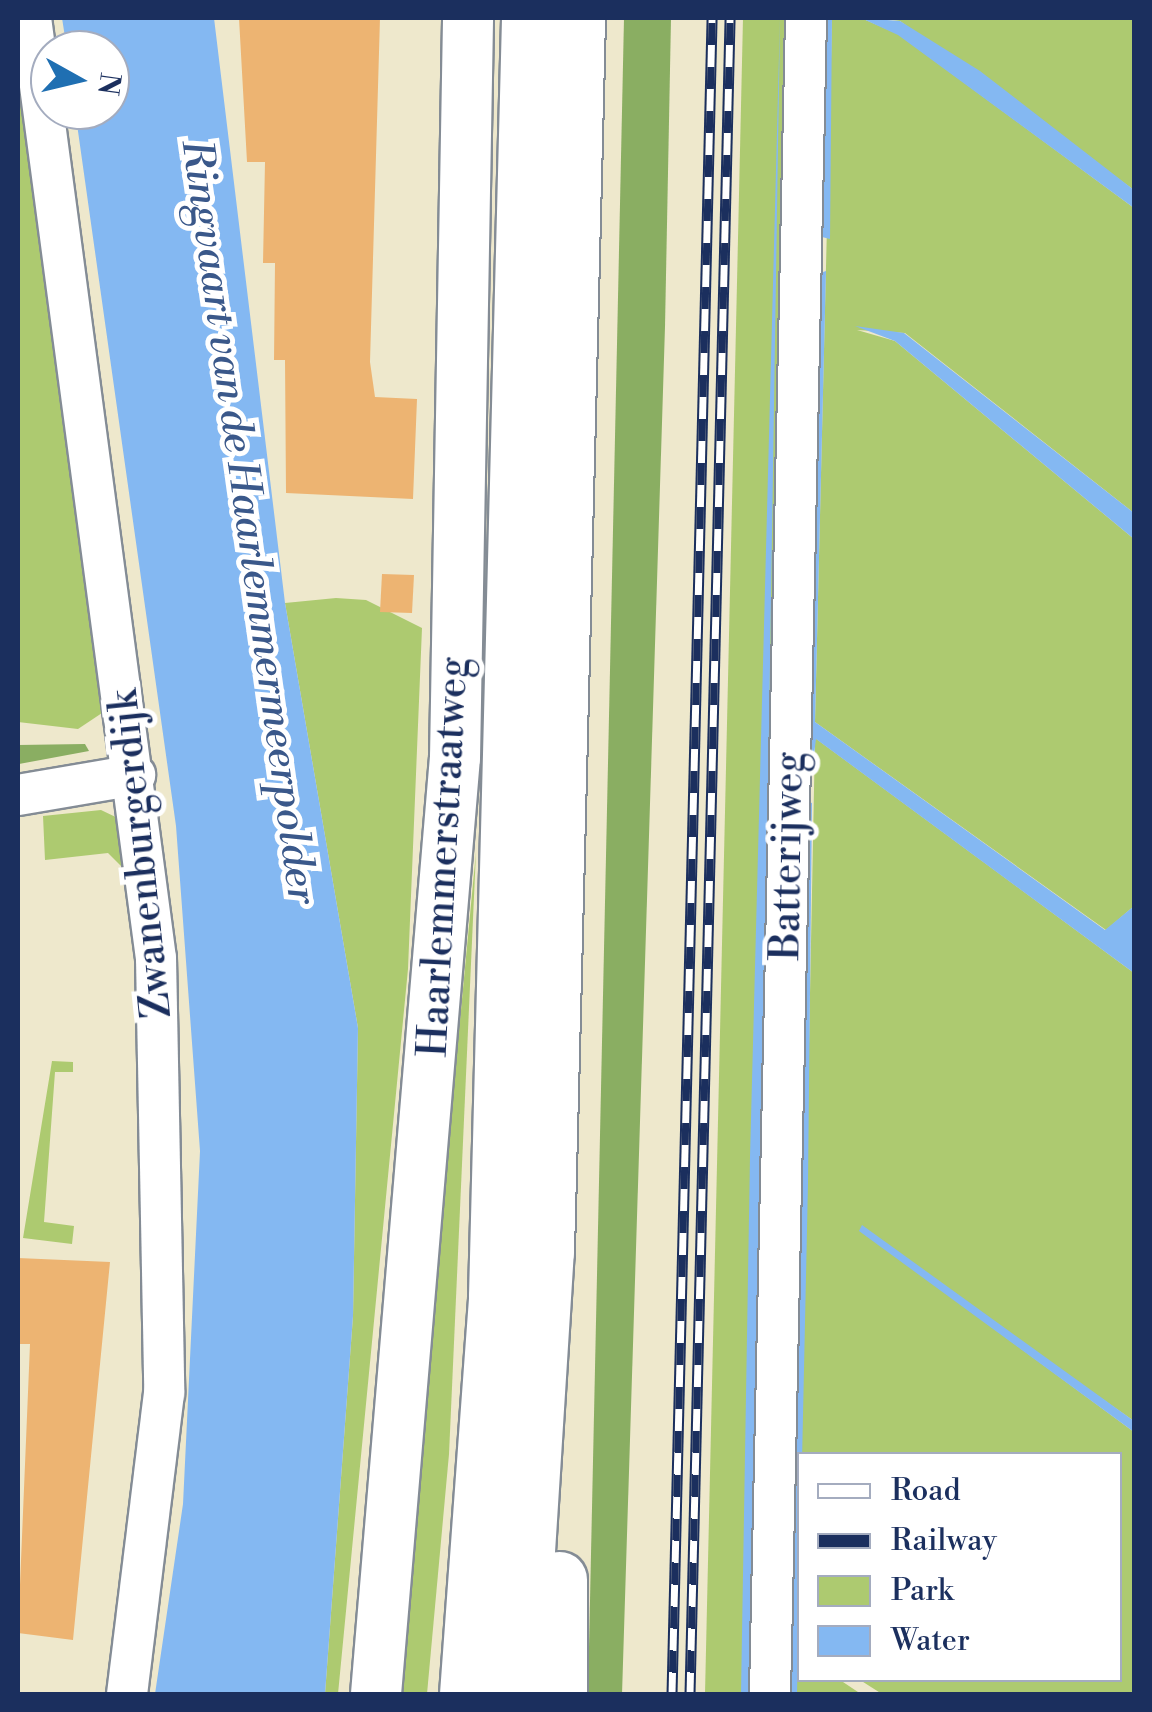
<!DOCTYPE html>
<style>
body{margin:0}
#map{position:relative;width:1152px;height:1712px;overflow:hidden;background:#eee8cc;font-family:"Libre Bodoni",serif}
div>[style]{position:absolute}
.green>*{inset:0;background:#adca70}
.forest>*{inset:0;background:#8aae62}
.water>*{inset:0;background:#84b8f2}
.building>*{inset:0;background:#edb472}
.roads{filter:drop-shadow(2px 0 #848c95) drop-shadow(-2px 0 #848c95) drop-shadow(0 2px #848c95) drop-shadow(0 -2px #848c95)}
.minor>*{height:40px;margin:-20px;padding:0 20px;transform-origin:20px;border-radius:20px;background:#fff}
.major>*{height:50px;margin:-25px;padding:0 25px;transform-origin:25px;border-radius:25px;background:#fff}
.highway>*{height:55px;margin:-27.5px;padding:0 27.5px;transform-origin:27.5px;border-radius:27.5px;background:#fff}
.rail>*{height:11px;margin-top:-5.5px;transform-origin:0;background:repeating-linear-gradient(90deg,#fff 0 22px,#1b2f5e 0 44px);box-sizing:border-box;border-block:2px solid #1b2f5e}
span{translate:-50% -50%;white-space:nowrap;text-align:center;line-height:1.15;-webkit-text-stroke:10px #fff;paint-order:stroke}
.street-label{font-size:40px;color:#1b2f5e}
.water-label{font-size:42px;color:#3a588a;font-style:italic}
.frame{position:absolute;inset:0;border:20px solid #1b2f5e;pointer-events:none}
.legend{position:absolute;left:797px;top:1452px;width:325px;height:230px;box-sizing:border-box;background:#fff;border:2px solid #a4acbf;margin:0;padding:12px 18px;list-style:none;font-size:30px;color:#1b2f5e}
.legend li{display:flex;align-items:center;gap:20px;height:50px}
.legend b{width:50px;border:2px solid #a4acbf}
.north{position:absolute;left:30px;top:30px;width:100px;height:100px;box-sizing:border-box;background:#fff;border:2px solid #a4acbf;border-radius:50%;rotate:98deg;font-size:28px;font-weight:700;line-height:40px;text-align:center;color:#1b2f5e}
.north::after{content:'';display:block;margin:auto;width:35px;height:45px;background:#1f6fb2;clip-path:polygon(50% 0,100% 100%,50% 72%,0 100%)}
</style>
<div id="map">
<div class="green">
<i style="clip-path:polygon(743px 18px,792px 18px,763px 1694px,705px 1694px)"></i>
<i style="clip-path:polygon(832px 18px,861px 18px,898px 34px,1134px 208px,1134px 513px,905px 333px,857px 330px,895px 341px,1134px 539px,1134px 906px,1106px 930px,815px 722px)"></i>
<i style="clip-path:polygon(878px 18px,1134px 18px,1134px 190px,900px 21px)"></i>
<i style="clip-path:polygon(18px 36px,114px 705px,78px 729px,18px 722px)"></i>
<i style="clip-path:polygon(336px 598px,366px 600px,422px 628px,408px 969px,338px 1694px,325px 1694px,353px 1316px,358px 1028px,285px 603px)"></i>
<i style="clip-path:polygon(815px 738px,1134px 973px,1134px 1421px,860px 1230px,1134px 1432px,1134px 1694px,882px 1694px,860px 1680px,1120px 1680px,1120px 1454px,801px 1454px)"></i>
<i style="clip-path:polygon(101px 810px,124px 821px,129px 874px,108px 853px,45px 860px,43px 816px)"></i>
<i style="clip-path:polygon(476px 852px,449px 1454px,427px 1694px,396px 1694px)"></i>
<i style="clip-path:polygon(52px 1061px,73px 1062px,73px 1072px,55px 1072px,44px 1222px,74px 1226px,72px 1244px,23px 1238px)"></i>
<i style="clip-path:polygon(799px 1558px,800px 1680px,840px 1680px,861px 1694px,796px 1694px)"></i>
</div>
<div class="forest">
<i style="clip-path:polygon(624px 18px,671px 18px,665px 327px,622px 1694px,588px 1694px)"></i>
<i style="clip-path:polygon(85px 744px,89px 751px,19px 764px,18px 745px)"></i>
</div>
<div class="water">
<i style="clip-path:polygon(62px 18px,214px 18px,285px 603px,358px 1028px,353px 1316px,325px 1694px,155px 1694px,183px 1504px,200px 1151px,176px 826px,75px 110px,110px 110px,110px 50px,67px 50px)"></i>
<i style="clip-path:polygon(780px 18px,754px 1694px,741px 1694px,750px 1157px)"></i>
<i style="clip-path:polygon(822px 18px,832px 18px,830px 239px,822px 237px)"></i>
<i style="clip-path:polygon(861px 18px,900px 21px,980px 71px,1134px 190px,1134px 208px,898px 35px)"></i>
<i style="clip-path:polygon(826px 271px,815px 722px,1105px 930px,1134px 906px,1134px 973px,816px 739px,811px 778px,804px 773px,817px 274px)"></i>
<i style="clip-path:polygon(855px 326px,904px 333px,1134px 513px,1134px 539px,895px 341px)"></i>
<i style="clip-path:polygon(805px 801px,812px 803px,808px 1183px,797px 1694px,787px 1694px)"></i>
<i style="clip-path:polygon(862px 1225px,1134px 1421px,1134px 1432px,859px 1231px)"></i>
</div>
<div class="building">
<i style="clip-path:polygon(239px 18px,380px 18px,370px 362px,375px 397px,417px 399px,413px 499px,286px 493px,285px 360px,274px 360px,275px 263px,263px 263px,265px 162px,247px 162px)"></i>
<i style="clip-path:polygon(382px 574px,414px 575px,412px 613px,380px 612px)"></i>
<i style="clip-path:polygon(18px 1258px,110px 1262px,73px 1640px,18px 1633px,30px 1344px,18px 1344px)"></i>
</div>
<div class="roads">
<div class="minor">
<i style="left:31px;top:18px;width:948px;rotate:82.43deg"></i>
<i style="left:156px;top:958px;width:435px;rotate:88.9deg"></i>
<i style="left:164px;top:1393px;width:303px;rotate:97deg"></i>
<i style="left:18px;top:795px;width:119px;rotate:-9.7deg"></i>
<i style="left:770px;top:1694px;width:1676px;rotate:-88.77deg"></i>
</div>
<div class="major">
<i style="left:376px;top:1694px;width:939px;rotate:-85.18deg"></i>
<i style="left:455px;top:758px;width:740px;rotate:-88.99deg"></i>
</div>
<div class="highway">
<i style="left:559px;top:1579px;width:115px;rotate:90deg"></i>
<i style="left:467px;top:1694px;width:399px;rotate:-85.8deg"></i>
<i style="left:496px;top:1296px;width:1278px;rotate:-88.52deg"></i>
<i style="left:518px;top:1694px;width:444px;rotate:-86.4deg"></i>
<i style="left:546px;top:1251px;width:1233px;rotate:-88.56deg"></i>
</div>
</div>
<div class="rail">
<i style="left:672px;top:1694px;width:1676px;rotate:-88.63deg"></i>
<i style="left:690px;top:1694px;width:1676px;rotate:-88.63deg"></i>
</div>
<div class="street-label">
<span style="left:141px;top:854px;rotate:-96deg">Zwanenburgerdijk</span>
<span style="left:788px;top:856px;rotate:-89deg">Batterijweg</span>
<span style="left:444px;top:857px;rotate:-87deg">Haarlemmerstraatweg</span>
</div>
<div class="water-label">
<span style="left:248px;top:522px;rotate:82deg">Ringvaart van de Haarlemmermeerpolder</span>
</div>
<div class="frame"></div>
<ul class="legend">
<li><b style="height:12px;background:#fff"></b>Road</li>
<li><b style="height:12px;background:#1b2f5e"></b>Railway</li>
<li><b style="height:28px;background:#adca70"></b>Park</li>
<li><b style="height:28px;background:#84b8f2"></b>Water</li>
</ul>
<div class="north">N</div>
</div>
